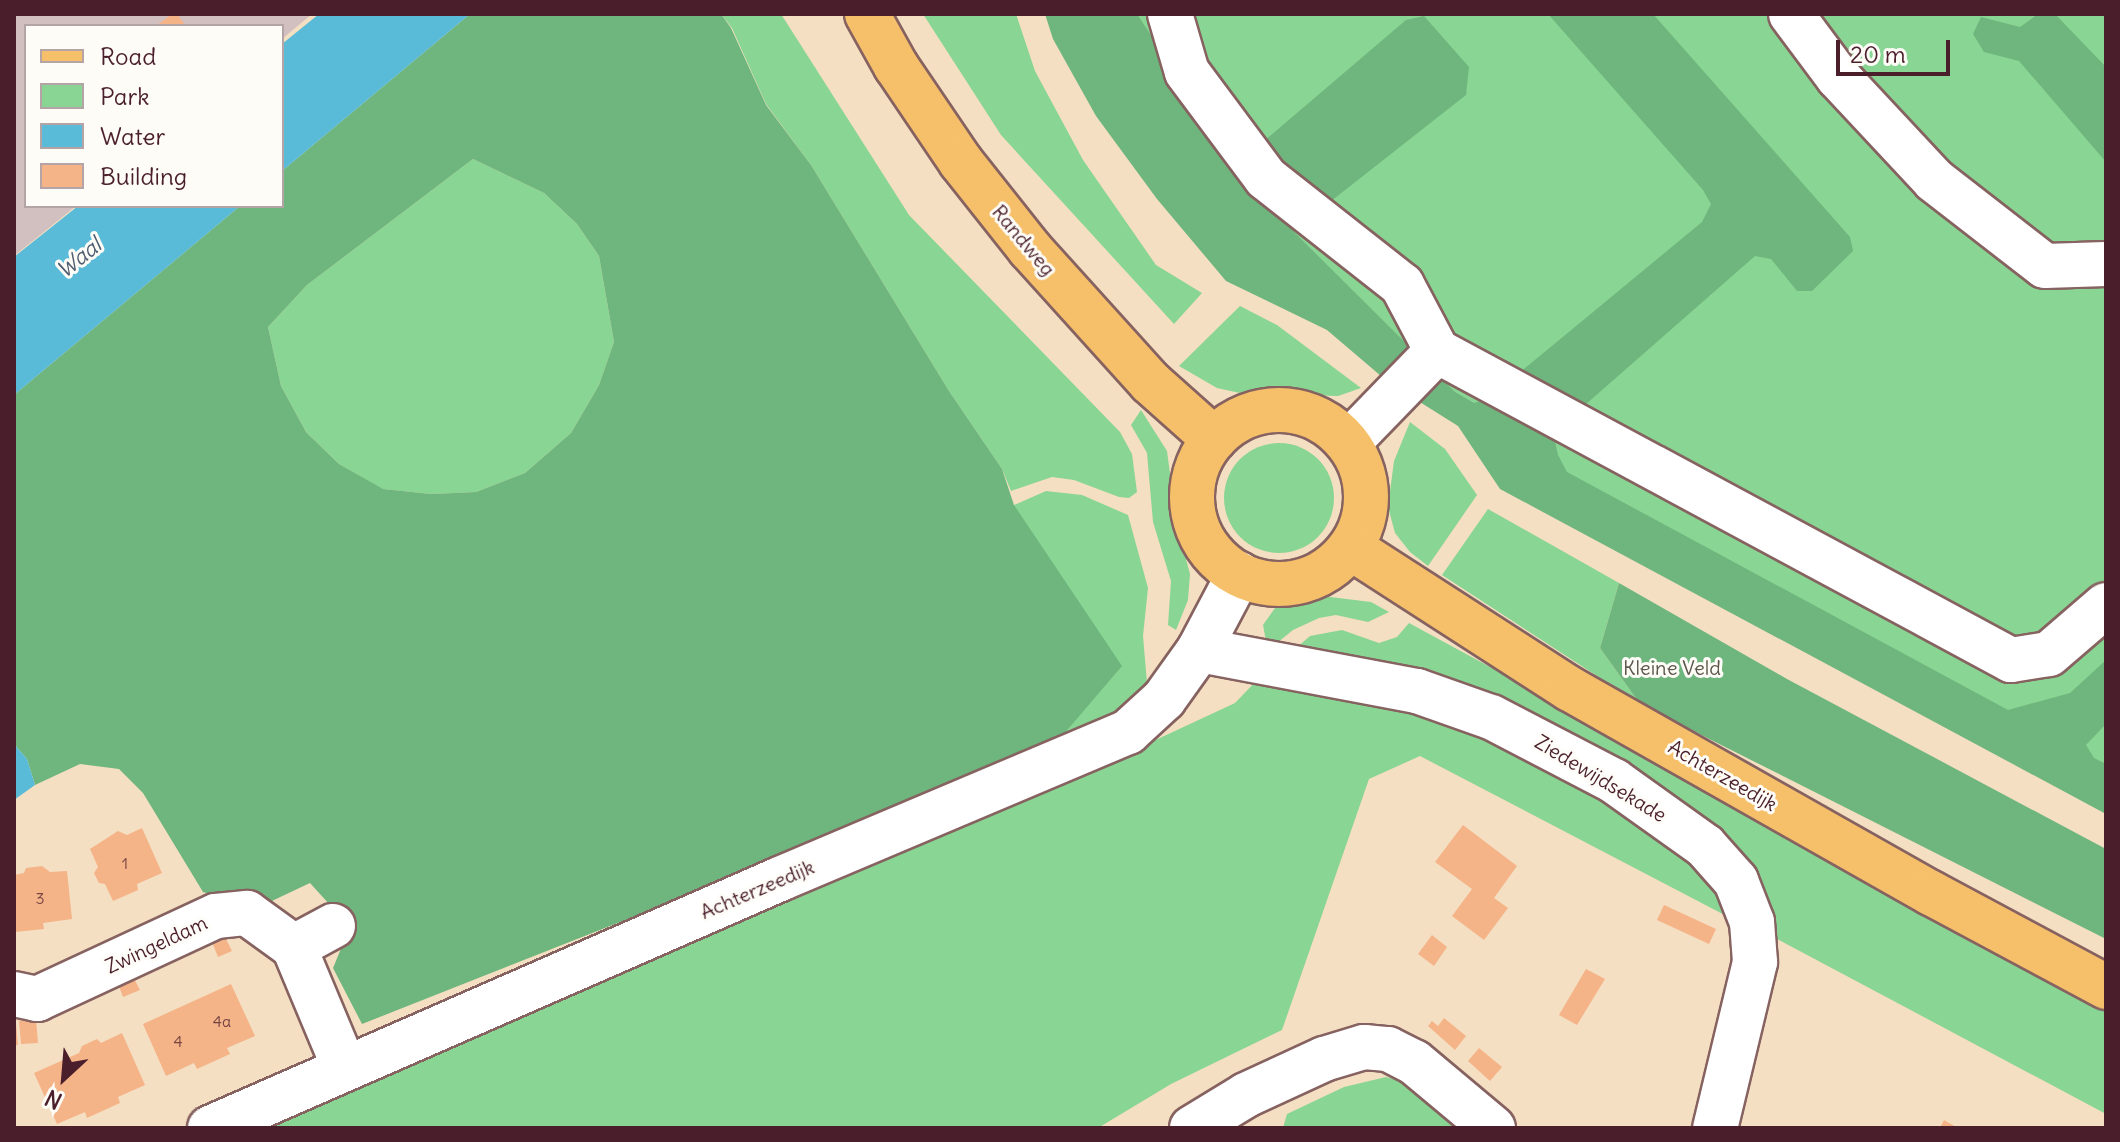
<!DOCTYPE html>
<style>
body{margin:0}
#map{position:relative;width:2120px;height:1142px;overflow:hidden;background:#f4dfc2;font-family:Delius,sans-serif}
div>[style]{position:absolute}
.industrial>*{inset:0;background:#d2bfbf}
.green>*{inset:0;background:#89d593}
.round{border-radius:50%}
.forest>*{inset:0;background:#6eb67d}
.water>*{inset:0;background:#59bbd7}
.building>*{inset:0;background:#f5b388}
.roads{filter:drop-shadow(2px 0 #866260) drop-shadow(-2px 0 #866260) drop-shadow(0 2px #866260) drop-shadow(0 -2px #866260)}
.minor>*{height:44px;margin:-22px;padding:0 22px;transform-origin:22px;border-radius:22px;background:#fff}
.major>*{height:44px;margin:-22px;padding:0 22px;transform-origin:22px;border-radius:22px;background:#f6c06b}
.major>.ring{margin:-22px;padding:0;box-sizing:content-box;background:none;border:44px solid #f6c06b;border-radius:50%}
span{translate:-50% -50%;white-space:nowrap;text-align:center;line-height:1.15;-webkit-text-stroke:6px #fdfcf7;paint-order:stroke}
.number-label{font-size:16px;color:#754442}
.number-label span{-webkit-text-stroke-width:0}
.street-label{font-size:20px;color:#4a1f2b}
.park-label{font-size:20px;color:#5d564a}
.water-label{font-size:22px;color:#505d70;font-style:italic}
.frame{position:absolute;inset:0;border:16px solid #4a1f2b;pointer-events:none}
.legend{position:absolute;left:24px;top:24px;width:260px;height:184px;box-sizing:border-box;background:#fdfcf7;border:2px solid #b5a4a5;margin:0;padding:10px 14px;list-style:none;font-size:24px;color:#4a1f2b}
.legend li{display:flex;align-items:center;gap:16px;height:40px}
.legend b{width:40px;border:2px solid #b5a4a5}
.north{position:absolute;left:24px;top:1038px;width:80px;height:80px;-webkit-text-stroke:6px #fdfcf7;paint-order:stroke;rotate:206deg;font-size:22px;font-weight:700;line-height:32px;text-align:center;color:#4a1f2b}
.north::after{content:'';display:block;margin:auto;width:28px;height:36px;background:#4a1f2b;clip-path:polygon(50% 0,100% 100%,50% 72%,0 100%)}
.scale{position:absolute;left:1836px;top:40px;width:114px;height:36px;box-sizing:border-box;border:4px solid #4a1f2b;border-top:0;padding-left:10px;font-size:24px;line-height:28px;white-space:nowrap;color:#4a1f2b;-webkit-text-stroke:6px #fdfcf7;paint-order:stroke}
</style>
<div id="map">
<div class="industrial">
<i style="clip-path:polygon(14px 14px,312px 14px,282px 39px,282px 26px,26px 26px,26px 206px,76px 206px,14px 256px)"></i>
</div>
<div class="green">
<i style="clip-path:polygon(721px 14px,781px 14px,909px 215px,1120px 432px,1132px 454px,1137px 492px,1129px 498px,1119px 497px,1074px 480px,1052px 477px,1011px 491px,1002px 469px,949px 391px,811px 165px,766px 104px,732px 28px)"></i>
<i style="clip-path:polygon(923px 14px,1016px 14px,1035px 71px,1083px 160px,1156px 265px,1202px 293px,1174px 324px,1001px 135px)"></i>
<i style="clip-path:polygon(1091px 14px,2106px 14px,2106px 794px,1406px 381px)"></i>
<i style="clip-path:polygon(473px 159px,544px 193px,577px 224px,599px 256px,614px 342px,599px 385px,571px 433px,525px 473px,476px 492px,431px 494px,382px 489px,339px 464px,306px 432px,281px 386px,268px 327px,307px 285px)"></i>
<i style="clip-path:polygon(1240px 306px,1277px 325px,1361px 388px,1338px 396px,1240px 393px,1217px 388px,1179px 366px)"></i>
<i style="clip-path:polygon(1141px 410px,1167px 451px,1177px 526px,1190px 574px,1188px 600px,1176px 630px,1168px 625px,1171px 581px,1153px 522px,1147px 453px,1131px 425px)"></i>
<i style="clip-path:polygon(1410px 422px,1445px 449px,1477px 495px,1428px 566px,1410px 552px,1395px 533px,1388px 507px,1394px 461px)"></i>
<i class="round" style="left:1224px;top:443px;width:110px;height:110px"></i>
<i style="clip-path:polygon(1046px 491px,1082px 495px,1128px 515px,1148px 588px,1143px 636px,1147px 683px,1116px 711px,1057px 742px,1014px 505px)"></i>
<i style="clip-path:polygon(1488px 509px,1619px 583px,1600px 648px,1640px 704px,1442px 575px)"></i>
<i style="clip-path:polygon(1322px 596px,1371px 602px,1389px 612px,1368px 622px,1336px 615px,1319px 618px,1293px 630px,1272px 647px,1266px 641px,1263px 625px,1275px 608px,1295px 600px)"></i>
<i style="clip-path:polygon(1409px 623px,2106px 1001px,2106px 1114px,1766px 933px,1661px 802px,1286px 657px,1310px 636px,1342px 630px,1379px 643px,1397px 637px)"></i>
<i style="clip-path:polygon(1262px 675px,1419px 705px,1511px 740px,1671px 837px,1713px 874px,1738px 922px,1420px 756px,1369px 779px,1282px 1030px,1171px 1084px,1098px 1128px,263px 1128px,1044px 792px,1235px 703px)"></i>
<i style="clip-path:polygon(1386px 1077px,1413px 1084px,1472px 1128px,1283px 1128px,1287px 1114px,1344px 1087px)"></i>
</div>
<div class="forest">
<i style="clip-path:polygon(evenodd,470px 14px,721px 14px,731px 28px,766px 105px,811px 165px,949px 391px,1002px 469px,1014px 505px,1122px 666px,1057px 742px,891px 815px,362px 1024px,333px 968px,350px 927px,310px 883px,257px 908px,203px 892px,143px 793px,119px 769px,80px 764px,35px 785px,27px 759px,14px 744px,14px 395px,240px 206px,282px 206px,282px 171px,470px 14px,473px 159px,544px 193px,577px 224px,599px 256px,614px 342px,599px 385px,571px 433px,525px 473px,476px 492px,431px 494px,383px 489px,339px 464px,306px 432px,281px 386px,268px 327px,307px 285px,473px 159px)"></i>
<i style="clip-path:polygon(1045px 14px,1137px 14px,1236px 165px,1406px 20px,1424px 16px,1469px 67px,1466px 95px,1293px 231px,1455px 392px,1474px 403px,1489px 398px,1702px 222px,1711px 204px,1703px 190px,1548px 14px,1653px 14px,1850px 237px,1853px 251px,1812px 291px,1797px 291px,1771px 259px,1755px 256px,1553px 433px,1558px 455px,1567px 472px,2008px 710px,2070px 693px,2106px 660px,2106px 724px,2086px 745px,2094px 758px,2106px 764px,2106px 814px,1500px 489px,1458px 426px,1388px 382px,1327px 330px,1226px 281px,1157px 199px,1096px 116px,1053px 39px)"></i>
<i style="clip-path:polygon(2038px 14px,2055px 14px,2106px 67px,2106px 162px,2019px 61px,1984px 52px,1973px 34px,1981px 17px,2020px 27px)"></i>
<i style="clip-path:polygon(1619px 583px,1787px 679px,2106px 849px,2106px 939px,1640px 704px,1600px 648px)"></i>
</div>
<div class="water">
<i style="clip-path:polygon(319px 14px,470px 14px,282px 171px,282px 44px)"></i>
<i style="clip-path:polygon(78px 206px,240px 206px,14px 395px,14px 257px)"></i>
<i style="clip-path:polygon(14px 744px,27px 759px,35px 785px,14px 800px)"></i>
</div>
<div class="building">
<i style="clip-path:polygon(172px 14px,177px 14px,186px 26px,156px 26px)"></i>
<i style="clip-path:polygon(1463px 825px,1517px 866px,1494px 898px,1508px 908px,1484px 940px,1452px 916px,1472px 889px,1435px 862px)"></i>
<i style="clip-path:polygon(142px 828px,162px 873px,137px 884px,138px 890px,113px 901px,105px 884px,99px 883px,94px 873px,98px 867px,90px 849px,118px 831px,127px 835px)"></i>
<i style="clip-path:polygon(42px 866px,50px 872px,67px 871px,72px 919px,43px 923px,44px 929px,15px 932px,14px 875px,24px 873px,26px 868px)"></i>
<i style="clip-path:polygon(1664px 905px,1716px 929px,1709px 944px,1657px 920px)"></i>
<i style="clip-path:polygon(1432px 935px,1447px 947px,1434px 966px,1418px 954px)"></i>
<i style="clip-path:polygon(225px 937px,232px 951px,218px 957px,212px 942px)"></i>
<i style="clip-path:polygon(1586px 969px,1605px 979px,1577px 1025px,1559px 1015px)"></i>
<i style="clip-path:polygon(132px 975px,140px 990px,123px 997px,117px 981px)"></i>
<i style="clip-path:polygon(231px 984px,255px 1036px,227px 1048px,230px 1054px,197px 1069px,194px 1063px,166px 1076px,143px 1024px)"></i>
<i style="clip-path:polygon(1444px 1018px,1466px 1036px,1455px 1050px,1428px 1026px,1432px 1021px,1438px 1026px)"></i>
<i style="clip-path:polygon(36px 1019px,38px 1043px,21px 1044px,19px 1021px)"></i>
<i style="clip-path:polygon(14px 1023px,16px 1023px,18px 1045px,14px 1045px)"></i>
<i style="clip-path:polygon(122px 1033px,145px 1085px,118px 1097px,120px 1103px,87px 1118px,85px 1112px,57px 1124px,34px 1073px,79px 1053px,82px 1046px,97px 1039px,101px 1043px)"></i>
<i style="clip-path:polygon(1479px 1048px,1502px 1067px,1490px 1081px,1468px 1061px)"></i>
<i style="clip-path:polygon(1944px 1120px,1958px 1128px,1940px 1128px)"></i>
</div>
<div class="roads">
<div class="minor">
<i style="left:1170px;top:14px;width:60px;rotate:73.7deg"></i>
<i style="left:1187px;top:72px;width:132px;rotate:53.3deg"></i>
<i style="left:1266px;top:178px;width:173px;rotate:38.2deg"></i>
<i style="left:1402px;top:285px;width:75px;rotate:62.1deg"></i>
<i style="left:1437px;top:351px;width:652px;rotate:28.29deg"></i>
<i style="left:2011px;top:660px;width:38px;rotate:-9deg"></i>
<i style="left:2049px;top:654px;width:75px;rotate:-40.7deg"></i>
<i style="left:1791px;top:14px;width:79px;rotate:53.3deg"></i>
<i style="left:1838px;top:77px;width:141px;rotate:47deg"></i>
<i style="left:1934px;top:180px;width:140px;rotate:37.8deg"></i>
<i style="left:2045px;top:266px;width:61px;rotate:-1.9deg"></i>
<i style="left:1348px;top:443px;width:128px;rotate:-45.9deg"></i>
<i style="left:1199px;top:650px;width:222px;rotate:10.7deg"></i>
<i style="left:1417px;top:691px;width:78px;rotate:19.4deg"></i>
<i style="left:1491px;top:717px;width:139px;rotate:27.5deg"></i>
<i style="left:1614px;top:781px;width:112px;rotate:35.5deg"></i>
<i style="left:1705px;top:846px;width:47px;rotate:48.5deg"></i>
<i style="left:1736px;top:881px;width:44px;rotate:68.7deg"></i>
<i style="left:1752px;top:922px;width:40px;rotate:85.7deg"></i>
<i style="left:1755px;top:962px;width:171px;rotate:103.5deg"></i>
<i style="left:333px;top:926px;width:44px;rotate:151.7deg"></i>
<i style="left:294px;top:947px;width:132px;rotate:67.3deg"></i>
<i style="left:14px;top:994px;width:24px;rotate:12deg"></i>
<i style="left:37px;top:999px;width:197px;rotate:-24.9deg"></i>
<i style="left:216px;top:916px;width:31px;rotate:-6deg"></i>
<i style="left:247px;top:913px;width:58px;rotate:35.9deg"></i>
<i style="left:210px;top:1128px;width:622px;rotate:-23.6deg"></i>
<i style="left:780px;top:879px;width:378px;rotate:-22.9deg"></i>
<i style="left:1128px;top:732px;width:49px;rotate:-42.5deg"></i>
<i style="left:1164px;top:699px;width:60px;rotate:-54.5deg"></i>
<i style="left:1199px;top:650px;width:86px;rotate:-62.2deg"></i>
<i style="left:1192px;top:1128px;width:63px;rotate:-31.4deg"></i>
<i style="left:1246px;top:1095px;width:86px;rotate:-24.8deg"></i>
<i style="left:1324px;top:1059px;width:42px;rotate:-16.7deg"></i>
<i style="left:1364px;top:1047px;width:24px;rotate:5deg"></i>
<i style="left:1388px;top:1049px;width:29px;rotate:27deg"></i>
<i style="left:1414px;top:1062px;width:103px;rotate:39.9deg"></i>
</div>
<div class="major">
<i style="left:867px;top:14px;width:60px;rotate:60.9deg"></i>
<i style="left:896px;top:66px;width:116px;rotate:55.9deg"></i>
<i style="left:961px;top:162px;width:111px;rotate:51.6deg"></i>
<i style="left:1030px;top:249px;width:179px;rotate:47.9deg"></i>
<i style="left:1150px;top:382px;width:86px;rotate:41.7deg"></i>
<i class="ring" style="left:1192px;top:410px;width:130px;height:130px"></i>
<i style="left:1351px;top:548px;width:260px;rotate:32.8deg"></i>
<i style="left:1570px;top:689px;width:415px;rotate:29.5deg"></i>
<i style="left:1931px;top:893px;width:199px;rotate:28.2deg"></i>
</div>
</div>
<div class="number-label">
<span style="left:125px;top:863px">1</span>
<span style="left:40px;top:898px">3</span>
<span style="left:222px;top:1021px">4a</span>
<span style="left:178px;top:1041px">4</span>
</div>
<div class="street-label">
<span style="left:1024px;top:240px;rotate:50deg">Randweg</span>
<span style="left:1723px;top:775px;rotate:30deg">Achterzeedijk</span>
<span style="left:1601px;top:778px;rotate:31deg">Ziedewijdsekade</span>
<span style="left:757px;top:889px;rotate:-23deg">Achterzeedijk</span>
<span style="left:156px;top:944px;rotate:-25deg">Zwingeldam</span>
</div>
<div class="park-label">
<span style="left:1672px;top:667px">Kleine Veld</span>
</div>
<div class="water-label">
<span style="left:79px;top:258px;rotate:-39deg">Waal</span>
</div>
<div class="frame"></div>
<ul class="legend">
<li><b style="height:10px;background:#f6c06b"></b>Road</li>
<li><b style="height:22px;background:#89d593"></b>Park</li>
<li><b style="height:22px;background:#59bbd7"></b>Water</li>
<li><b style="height:22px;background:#f5b388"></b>Building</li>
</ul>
<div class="north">N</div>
<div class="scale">20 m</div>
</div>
